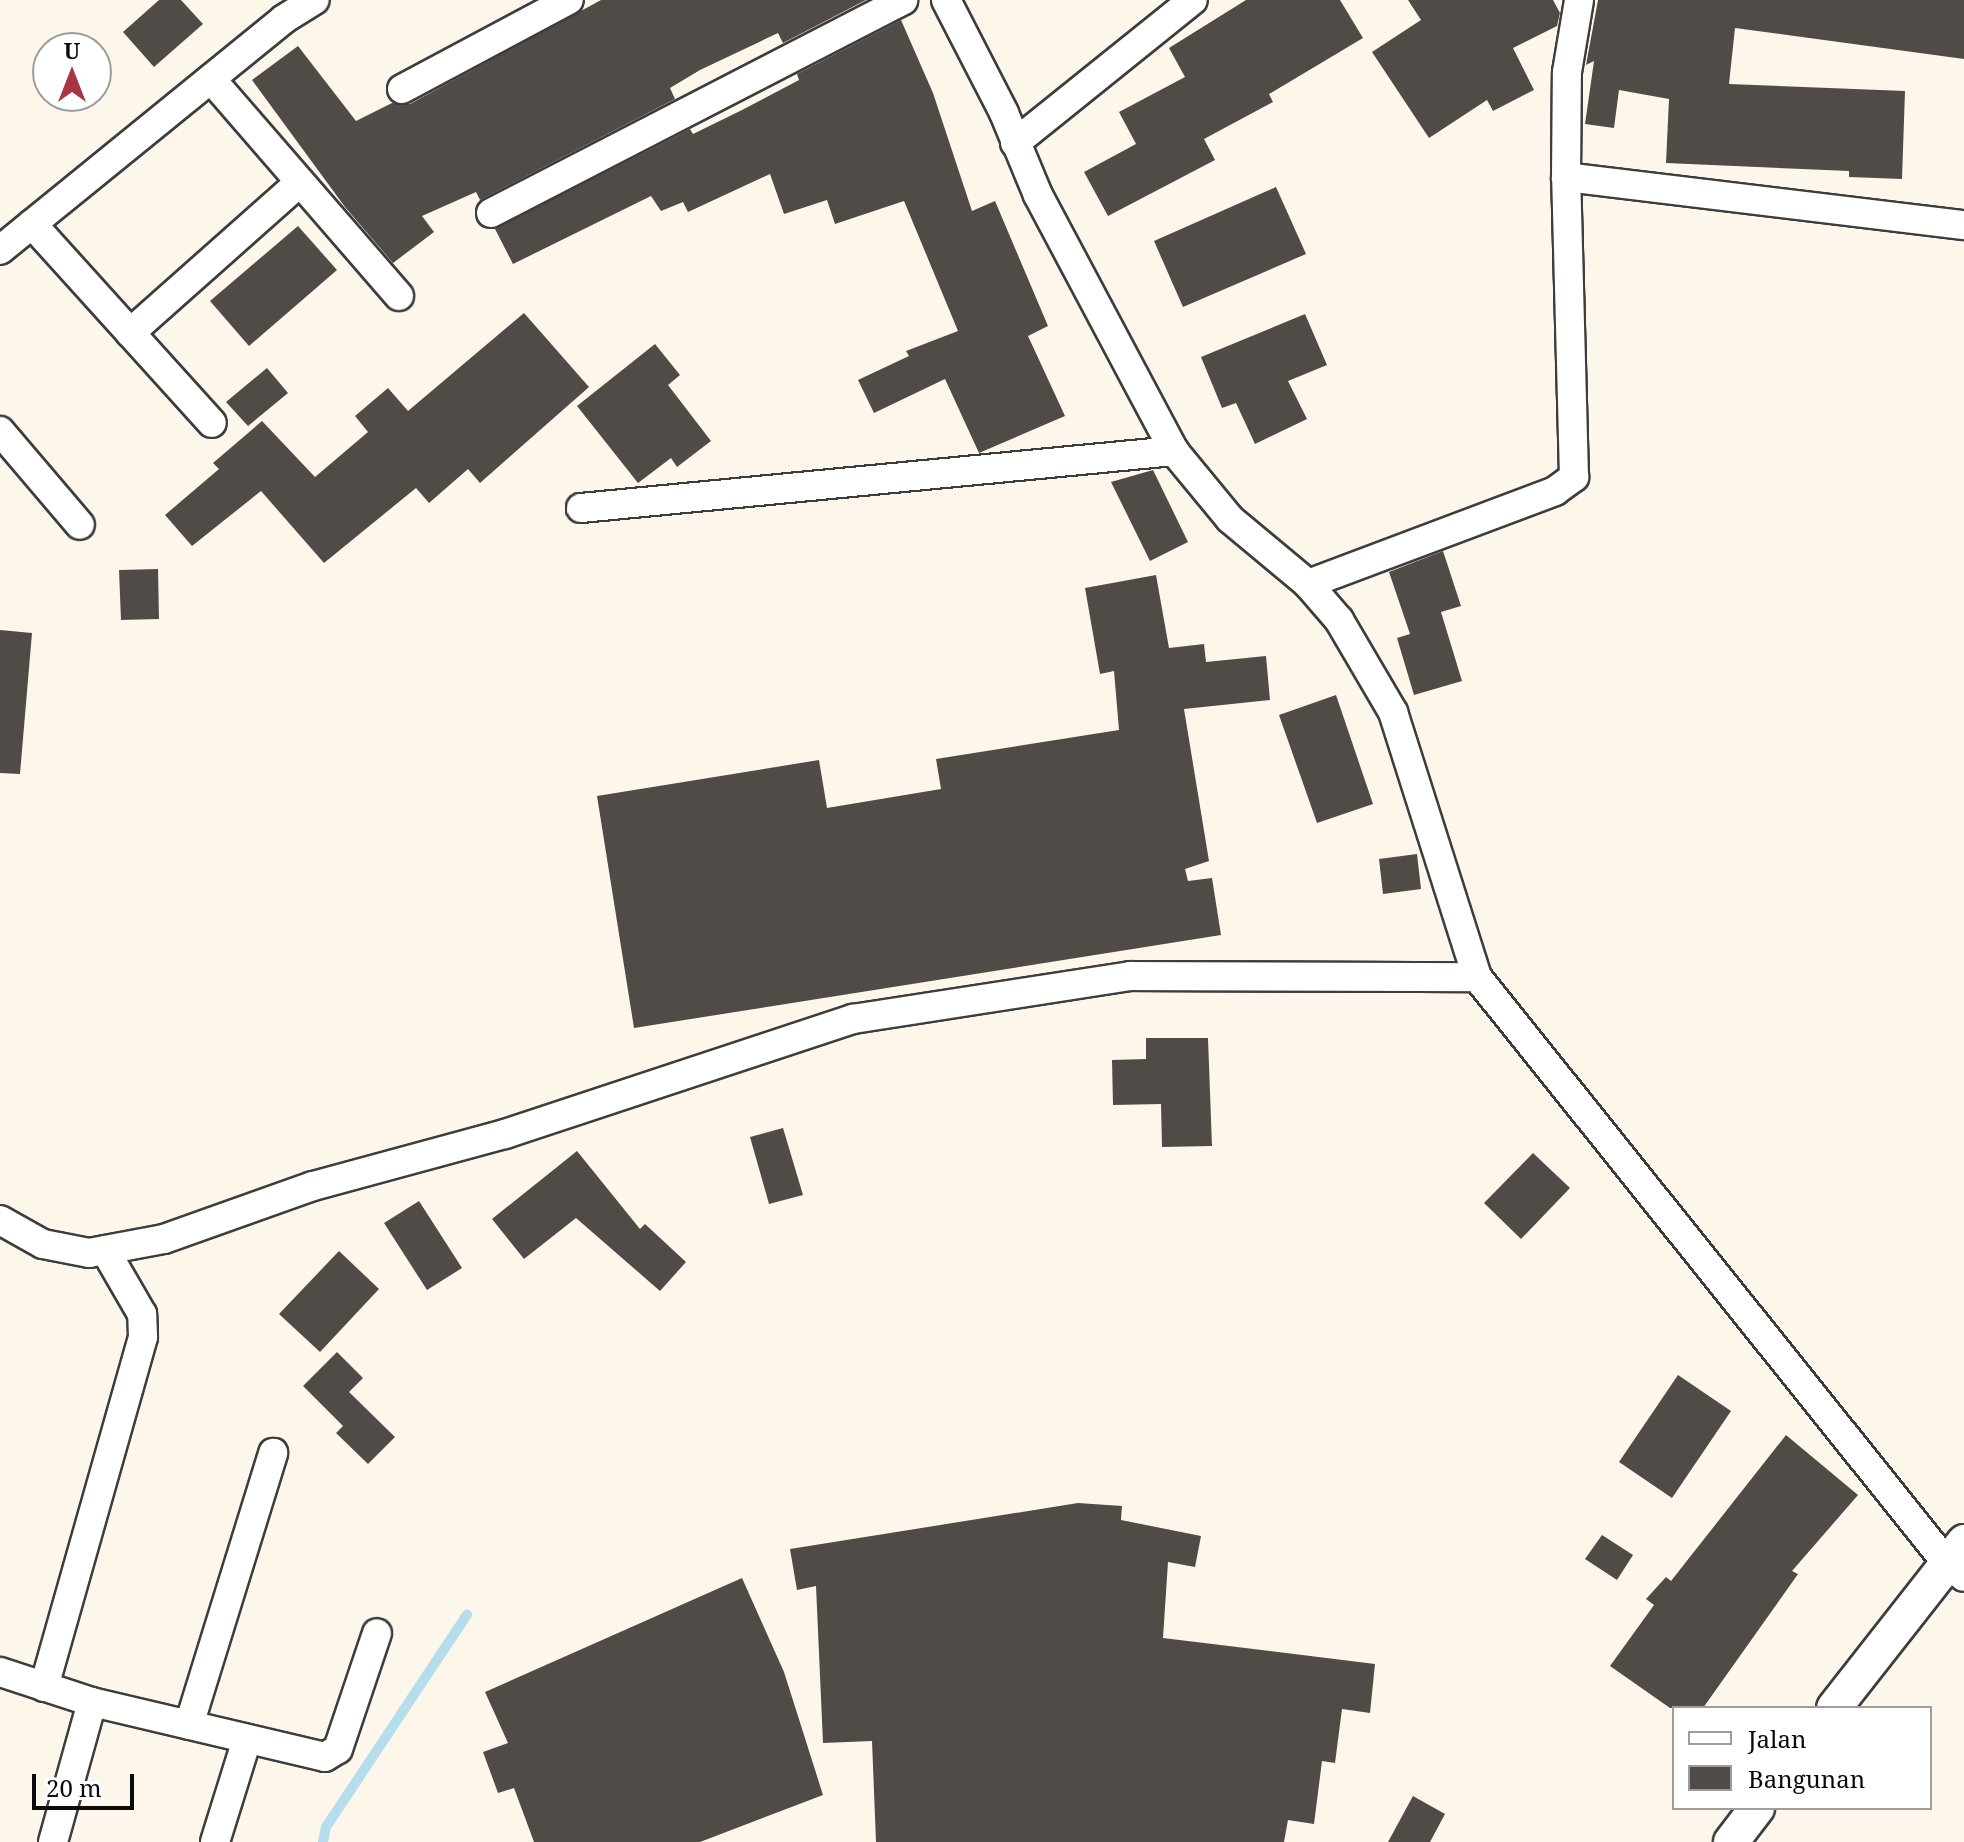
<!DOCTYPE html>
<style>
body{margin:0}
#map{position:relative;width:1964px;height:1842px;overflow:hidden;background:#fcf7ea;font-family:"Noto Serif",serif}
div>[style]{position:absolute}
.stream>*{height:10px;margin:-5px;padding:0 5px;transform-origin:5px;border-radius:5px;background:#b5dded}
.building>*{inset:0;background:#514b48}
.roads{filter:drop-shadow(2px 0 #3d3d3d) drop-shadow(-2px 0 #3d3d3d) drop-shadow(0 2px #3d3d3d) drop-shadow(0 -2px #3d3d3d)}
.minor>*{height:28px;margin:-14px;padding:0 14px;transform-origin:14px;border-radius:14px;background:#fff}
.tertiary>*{height:34px;margin:-17px;padding:0 17px;transform-origin:17px;border-radius:17px;background:#fff}
span{translate:-50% -50%;white-space:nowrap;text-align:center;line-height:1.15;-webkit-text-stroke:8px #fff;paint-order:stroke}
.legend{position:absolute;left:1672px;top:1706px;width:260px;height:104px;box-sizing:border-box;background:#fff;border:2px solid #9d9d9d;margin:0;padding:10px 14px;list-style:none;font-size:24px;color:#0a0a0a}
.legend li{display:flex;align-items:center;gap:16px;height:40px}
.legend b{width:40px;border:2px solid #9d9d9d}
.north{position:absolute;left:32px;top:32px;width:80px;height:80px;box-sizing:border-box;background:#fff;border:2px solid #9d9d9d;border-radius:50%;rotate:0deg;font-size:22px;font-weight:700;line-height:32px;text-align:center;color:#0a0a0a}
.north::after{content:'';display:block;margin:auto;width:28px;height:36px;background:#a73545;clip-path:polygon(50% 0,100% 100%,50% 72%,0 100%)}
.scale{position:absolute;left:32px;top:1774px;width:102px;height:36px;box-sizing:border-box;border:4px solid #0a0a0a;border-top:0;padding-left:10px;font-size:24px;line-height:28px;white-space:nowrap;color:#0a0a0a;-webkit-text-stroke:6px #fff;paint-order:stroke}
</style>
<div id="map">
<div class="stream">
<i style="left:323px;top:1842px;width:15px;rotate:-79deg"></i>
<i style="left:326px;top:1827px;width:255px;rotate:-56.4deg"></i>
</div>
<div class="building">
<i style="clip-path:polygon(159px 0,181px 0,203px 24px,154px 67px,123px 32px)"></i>
<i style="clip-path:polygon(601px 0,866px 0,783px 43px,778px 33px,700px 70px,670px 88px,675px 99px,480px 200px,476px 192px,422px 216px,434px 232px,393px 263px,345px 207px,252px 80px,298px 46px,356px 121px,392px 103px,410px 104px)"></i>
<i style="clip-path:polygon(1246px 0,1340px 0,1363px 38px,1269px 94px,1273px 102px,1204px 139px,1215px 160px,1108px 216px,1084px 172px,1136px 144px,1119px 112px,1185px 77px,1169px 48px)"></i>
<i style="clip-path:polygon(1408px 0,1553px 0,1560px 13px,1557px 26px,1513px 48px,1534px 90px,1493px 111px,1487px 100px,1429px 138px,1372px 52px,1421px 20px)"></i>
<i style="clip-path:polygon(1598px 0,1964px 0,1964px 59px,1735px 28px,1729px 84px,1905px 91px,1902px 179px,1849px 177px,1849px 171px,1666px 163px,1669px 99px,1619px 90px,1614px 128px,1585px 124px,1594px 61px,1586px 65px)"></i>
<i style="clip-path:polygon(901px 20px,933px 93px,972px 211px,995px 201px,1048px 326px,1028px 336px,1065px 416px,979px 453px,945px 379px,874px 413px,858px 380px,909px 356px,906px 351px,958px 331px,904px 201px,835px 224px,827px 200px,784px 214px,770px 174px,688px 212px,683px 202px,661px 211px,651px 196px,513px 264px,495px 229px,690px 129px,693px 134px,742px 110px,799px 80px,797px 74px)"></i>
<i style="clip-path:polygon(1276px 187px,1306px 254px,1183px 307px,1154px 241px)"></i>
<i style="clip-path:polygon(298px 226px,337px 270px,249px 346px,210px 301px)"></i>
<i style="clip-path:polygon(524px 313px,589px 387px,480px 483px,468px 469px,429px 503px,416px 488px,324px 563px,261px 491px,192px 546px,165px 515px,219px 469px,213px 463px,262px 421px,315px 477px,368px 432px,355px 416px,388px 388px,408px 411px)"></i>
<i style="clip-path:polygon(1305px 314px,1327px 365px,1288px 381px,1307px 419px,1255px 444px,1236px 403px,1222px 408px,1201px 357px)"></i>
<i style="clip-path:polygon(655px 344px,680px 375px,668px 385px,711px 441px,677px 467px,671px 458px,638px 483px,577px 406px)"></i>
<i style="clip-path:polygon(267px 368px,288px 393px,248px 426px,226px 402px)"></i>
<i style="clip-path:polygon(1153px 470px,1188px 542px,1150px 561px,1111px 482px)"></i>
<i style="clip-path:polygon(1443px 551px,1461px 606px,1441px 612px,1462px 681px,1414px 695px,1397px 638px,1410px 634px,1389px 572px)"></i>
<i style="clip-path:polygon(158px 569px,159px 619px,121px 620px,119px 570px)"></i>
<i style="clip-path:polygon(1156px 575px,1169px 648px,1204px 644px,1206px 662px,1266px 656px,1270px 700px,1184px 709px,1209px 861px,1185px 869px,1188px 881px,1212px 878px,1221px 935px,634px 1028px,597px 796px,819px 760px,827px 808px,941px 789px,936px 759px,1119px 730px,1114px 671px,1100px 674px,1085px 588px)"></i>
<i style="clip-path:polygon(0 630px,32px 633px,20px 774px,0 773px)"></i>
<i style="clip-path:polygon(1336px 695px,1373px 804px,1317px 823px,1279px 715px)"></i>
<i style="clip-path:polygon(1417px 854px,1421px 889px,1383px 894px,1379px 859px)"></i>
<i style="clip-path:polygon(1146px 1038px,1208px 1038px,1212px 1146px,1162px 1147px,1161px 1104px,1113px 1105px,1112px 1060px,1146px 1059px)"></i>
<i style="clip-path:polygon(783px 1128px,803px 1195px,769px 1204px,750px 1137px)"></i>
<i style="clip-path:polygon(577px 1151px,640px 1229px,645px 1224px,686px 1262px,660px 1291px,576px 1218px,524px 1259px,492px 1219px)"></i>
<i style="clip-path:polygon(1533px 1153px,1570px 1188px,1521px 1239px,1484px 1203px)"></i>
<i style="clip-path:polygon(419px 1201px,462px 1268px,427px 1290px,384px 1223px)"></i>
<i style="clip-path:polygon(339px 1251px,379px 1289px,320px 1352px,279px 1314px)"></i>
<i style="clip-path:polygon(337px 1352px,363px 1378px,349px 1392px,395px 1437px,368px 1464px,336px 1433px,343px 1426px,303px 1386px)"></i>
<i style="clip-path:polygon(1678px 1375px,1731px 1411px,1672px 1498px,1619px 1462px)"></i>
<i style="clip-path:polygon(1786px 1435px,1858px 1495px,1792px 1571px,1798px 1574px,1703px 1708px,1670px 1708px,1610px 1666px,1654px 1605px,1646px 1599px,1666px 1577px,1671px 1581px)"></i>
<i style="clip-path:polygon(1078px 1503px,1122px 1506px,1121px 1520px,1201px 1536px,1195px 1567px,1168px 1562px,1163px 1638px,1375px 1664px,1370px 1713px,1342px 1709px,1335px 1763px,1322px 1761px,1314px 1824px,1288px 1820px,1284px 1842px,876px 1842px,872px 1741px,823px 1743px,816px 1586px,797px 1590px,790px 1549px)"></i>
<i style="clip-path:polygon(1602px 1535px,1633px 1555px,1617px 1580px,1585px 1559px)"></i>
<i style="clip-path:polygon(742px 1578px,784px 1672px,823px 1795px,700px 1842px,534px 1842px,514px 1788px,498px 1793px,483px 1752px,508px 1743px,485px 1692px)"></i>
<i style="clip-path:polygon(1413px 1796px,1445px 1814px,1430px 1842px,1388px 1842px)"></i>
</div>
<div class="roads">
<div class="minor">
<i style="left:946px;top:0;width:127px;rotate:62.8deg"></i>
<i style="left:1004px;top:113px;width:89px;rotate:67.5deg"></i>
<i style="left:1038px;top:195px;width:290px;rotate:62deg"></i>
<i style="left:1174px;top:451px;width:88px;rotate:50.5deg"></i>
<i style="left:1230px;top:519px;width:102px;rotate:39.8deg"></i>
<i style="left:1308px;top:584px;width:48px;rotate:49.3deg"></i>
<i style="left:1339px;top:620px;width:107px;rotate:59.6deg"></i>
<i style="left:1393px;top:712px;width:278px;rotate:72.4deg"></i>
<i style="left:1477px;top:977px;width:750px;rotate:51.28deg"></i>
<i style="left:1946px;top:1562px;width:23px;rotate:40deg"></i>
<i style="left:211px;top:79px;width:287px;rotate:49.1deg"></i>
<i style="left:402px;top:89px;width:189px;rotate:-28.1deg"></i>
<i style="left:1015px;top:143px;width:228px;rotate:-38.8deg"></i>
<i style="left:1566px;top:177px;width:105px;rotate:-89.5deg"></i>
<i style="left:1567px;top:72px;width:73px;rotate:-80.5deg"></i>
<i style="left:491px;top:213px;width:464px;rotate:-27.3deg"></i>
<i style="left:32px;top:224px;width:268px;rotate:47.9deg"></i>
<i style="left:0;top:250px;width:366px;rotate:-39.1deg"></i>
<i style="left:284px;top:19px;width:36px;rotate:-32deg"></i>
<i style="left:130px;top:333px;width:225px;rotate:-41.6deg"></i>
<i style="left:0;top:431px;width:123px;rotate:49.6deg"></i>
<i style="left:581px;top:508px;width:596px;rotate:-5.49deg"></i>
<i style="left:1308px;top:584px;width:264px;rotate:-20.6deg"></i>
<i style="left:1555px;top:491px;width:24px;rotate:-36deg"></i>
<i style="left:1574px;top:477px;width:300px;rotate:-91.5deg"></i>
<i style="left:1566px;top:177px;width:401px;rotate:6.9deg"></i>
<i style="left:0;top:1220px;width:49px;rotate:29.2deg"></i>
<i style="left:43px;top:1244px;width:47px;rotate:11.1deg"></i>
<i style="left:89px;top:1253px;width:76px;rotate:-10.6deg"></i>
<i style="left:164px;top:1239px;width:158px;rotate:-19.6deg"></i>
<i style="left:313px;top:1186px;width:199px;rotate:-15.2deg"></i>
<i style="left:505px;top:1134px;width:367px;rotate:-18.3deg"></i>
<i style="left:853px;top:1019px;width:280px;rotate:-8.8deg"></i>
<i style="left:1130px;top:976px;width:347px;rotate:0.2deg"></i>
<i style="left:0;top:1672px;width:97px;rotate:18.1deg"></i>
<i style="left:92px;top:1702px;width:239px;rotate:13.3deg"></i>
<i style="left:325px;top:1757px;width:15px;rotate:-32deg"></i>
<i style="left:338px;top:1749px;width:122px;rotate:-71.4deg"></i>
<i style="left:44px;top:1687px;width:364px;rotate:-74.2deg"></i>
<i style="left:143px;top:1337px;width:23px;rotate:-92deg"></i>
<i style="left:142px;top:1314px;width:74px;rotate:-120deg"></i>
<i style="left:189px;top:1725px;width:285px;rotate:-72.8deg"></i>
<i style="left:53px;top:1842px;width:145px;rotate:-74.4deg"></i>
<i style="left:215px;top:1842px;width:108px;rotate:-72.7deg"></i>
</div>
<div class="tertiary">
<i style="left:1834px;top:1708px;width:211px;rotate:-51.9deg"></i>
<i style="left:1731px;top:1842px;width:43px;rotate:-52.6deg"></i>
</div>
</div>
<ul class="legend">
<li><b style="height:10px;background:#fff"></b>Jalan</li>
<li><b style="height:22px;background:#514b48"></b>Bangunan</li>
</ul>
<div class="north">U</div>
<div class="scale">20 m</div>
</div>
